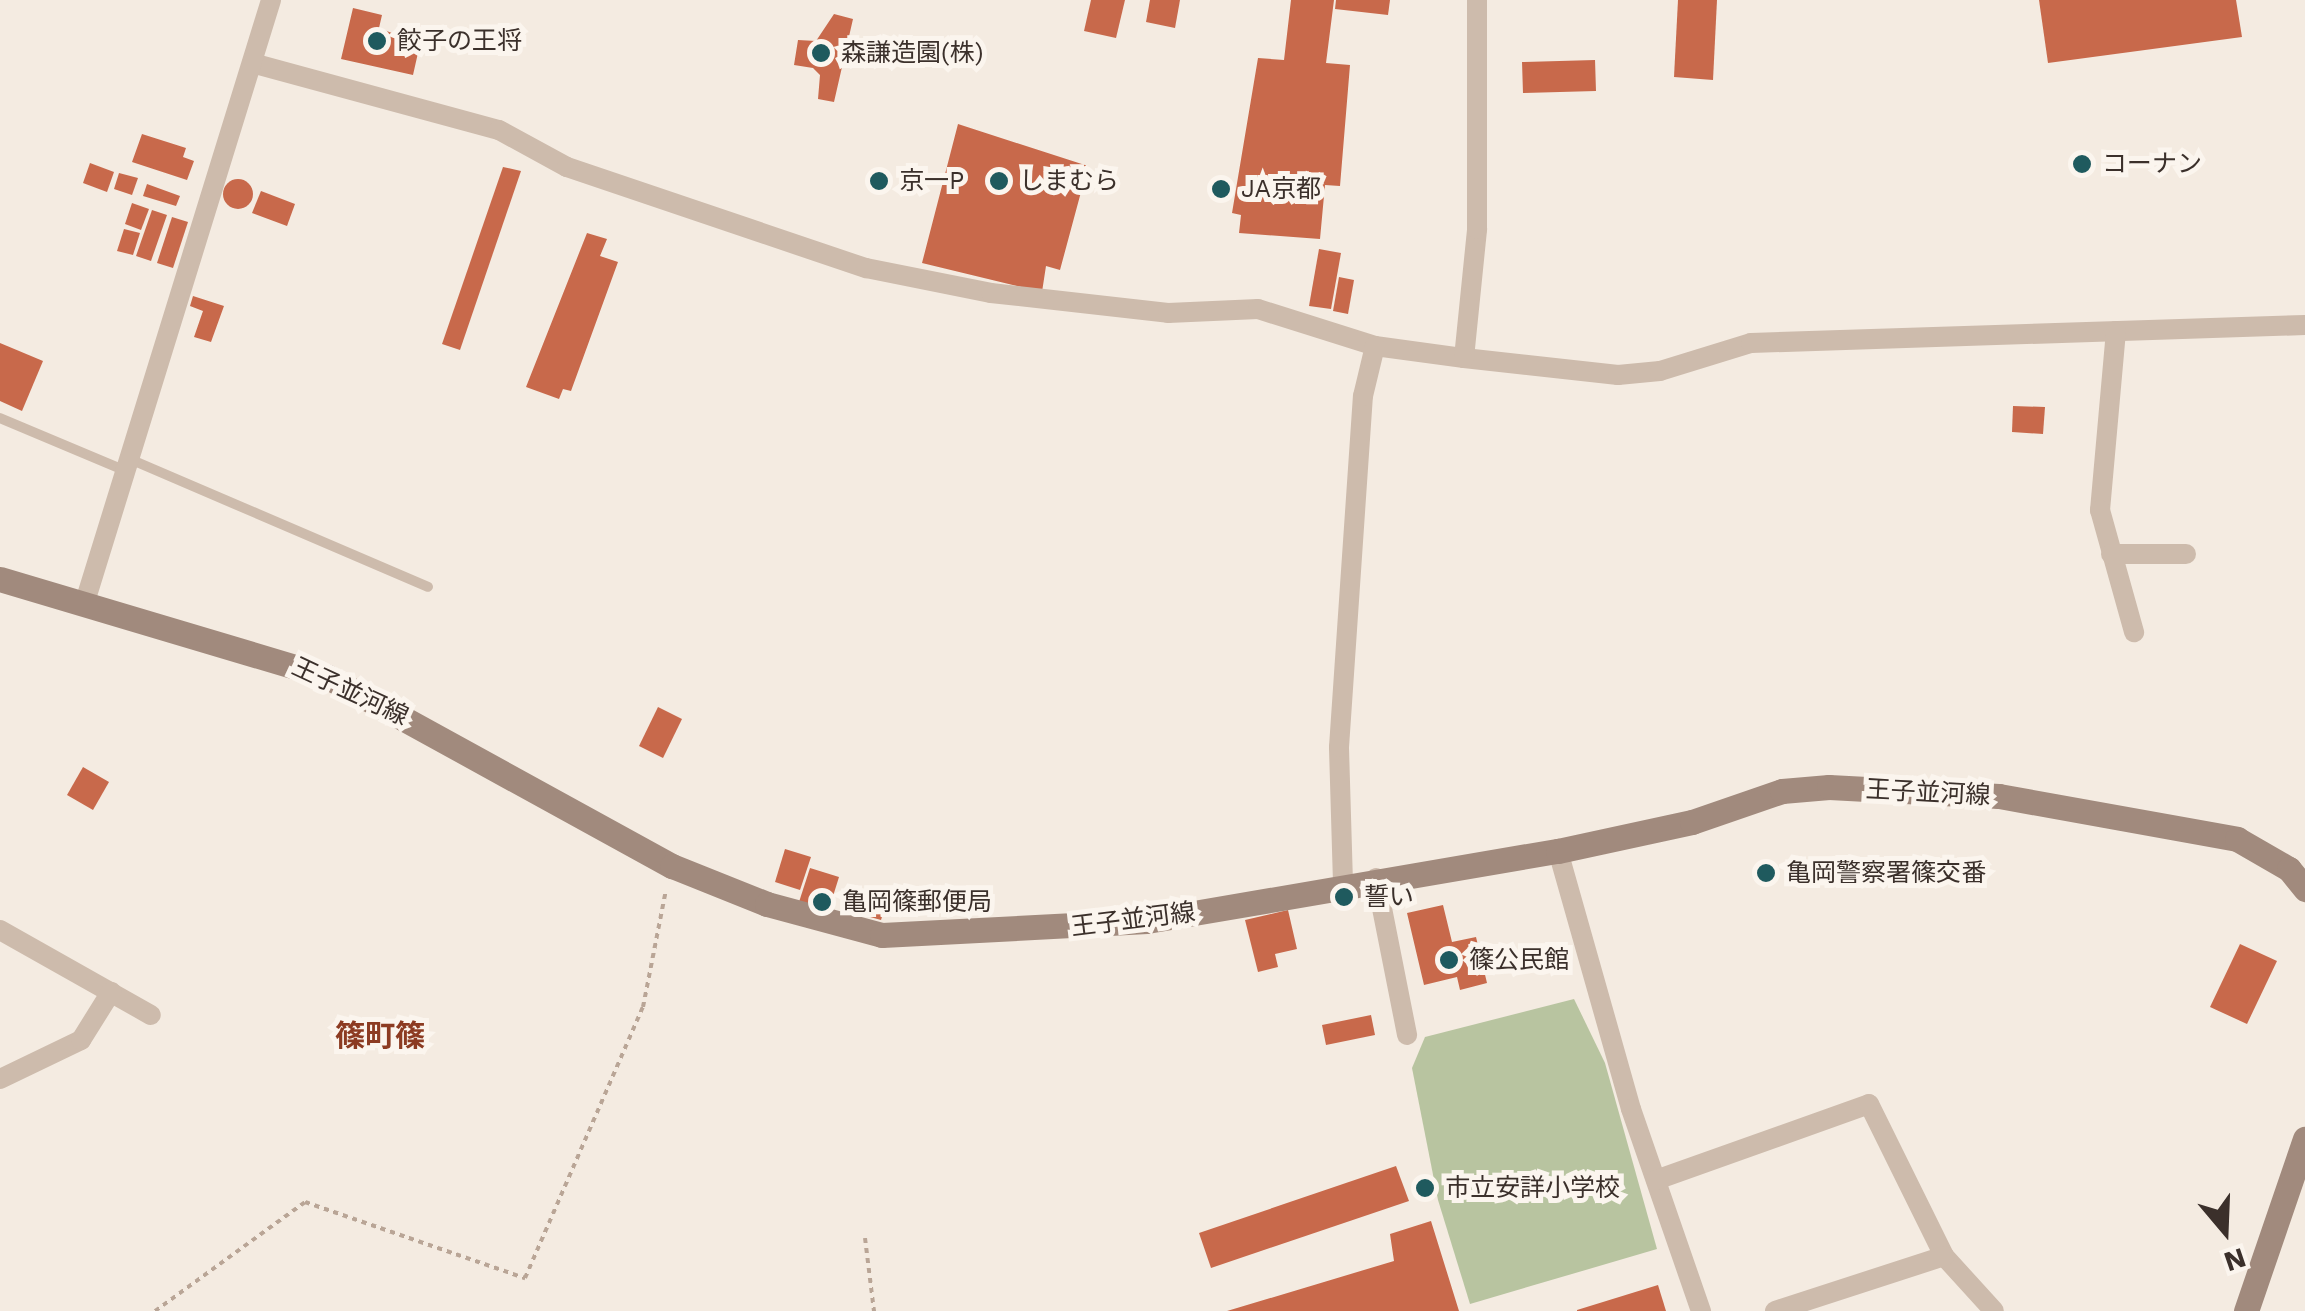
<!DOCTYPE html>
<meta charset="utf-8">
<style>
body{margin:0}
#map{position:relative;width:2305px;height:1311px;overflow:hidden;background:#f4ebe1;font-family:"Work Sans","Noto Sans JP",sans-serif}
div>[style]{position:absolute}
.green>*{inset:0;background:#b8c4a0}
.building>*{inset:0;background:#c8694b}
.round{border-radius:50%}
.path>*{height:4px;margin-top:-2px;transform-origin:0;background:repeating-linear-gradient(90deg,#b9a596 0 5px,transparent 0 10px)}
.lane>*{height:10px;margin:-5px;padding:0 5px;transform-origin:5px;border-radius:5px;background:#cdbbac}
.street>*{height:20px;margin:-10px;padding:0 10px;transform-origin:10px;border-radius:10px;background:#cdbbac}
.secondary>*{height:25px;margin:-12.5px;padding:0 12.5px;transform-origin:12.5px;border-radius:12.5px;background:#a18a7d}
.dots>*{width:28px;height:28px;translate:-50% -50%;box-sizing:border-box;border:5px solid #fbf5ee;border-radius:50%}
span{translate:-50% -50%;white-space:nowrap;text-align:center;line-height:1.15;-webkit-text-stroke:10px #fbf5ee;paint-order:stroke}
.poi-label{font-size:25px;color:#3b302b}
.left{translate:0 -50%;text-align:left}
.street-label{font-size:25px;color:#3b302b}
.quarter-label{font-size:30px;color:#8c3b22;font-weight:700}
.north{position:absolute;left:2175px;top:1181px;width:100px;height:100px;-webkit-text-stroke:8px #fbf5ee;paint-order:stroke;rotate:161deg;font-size:28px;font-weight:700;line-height:40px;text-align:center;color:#3b302b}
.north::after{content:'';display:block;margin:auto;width:35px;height:45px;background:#3b302b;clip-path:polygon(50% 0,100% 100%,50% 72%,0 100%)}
</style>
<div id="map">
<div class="green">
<i style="clip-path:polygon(1574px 999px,1605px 1063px,1657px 1249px,1470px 1304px,1438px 1200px,1412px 1068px,1425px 1037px)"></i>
</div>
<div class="building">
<i style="clip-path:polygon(1091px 0,1125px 0,1116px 38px,1084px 31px)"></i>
<i style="clip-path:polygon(1150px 0,1180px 0,1175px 28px,1146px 22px)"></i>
<i style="clip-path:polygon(1291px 0,1334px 0,1326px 63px,1350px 65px,1340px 186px,1325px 185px,1320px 239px,1239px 233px,1241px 215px,1232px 213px,1258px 58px,1284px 60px)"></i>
<i style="clip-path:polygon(1336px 0,1390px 0,1388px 15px,1335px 9px)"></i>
<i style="clip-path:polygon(1678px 0,1717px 0,1713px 80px,1674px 77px)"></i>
<i style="clip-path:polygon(2039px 0,2236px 0,2242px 37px,2048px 63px)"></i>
<i style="clip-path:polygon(353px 8px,382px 15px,379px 28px,420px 44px,413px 75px,341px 59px)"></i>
<i style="clip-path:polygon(834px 14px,853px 19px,834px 102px,818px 99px,820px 75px,813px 68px,794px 65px,798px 40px,816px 41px)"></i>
<i style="clip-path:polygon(1595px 60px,1596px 91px,1523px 93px,1522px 62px)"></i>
<i style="clip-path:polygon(958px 124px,1088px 166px,1060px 270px,1046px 266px,1042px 292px,922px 263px)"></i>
<i style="clip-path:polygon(142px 134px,186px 148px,183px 157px,194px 161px,187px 180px,132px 162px)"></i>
<i style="clip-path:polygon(90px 163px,114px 172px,107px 192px,83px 183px)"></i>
<i style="clip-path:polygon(503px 167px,521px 171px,460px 350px,442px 344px)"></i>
<i style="clip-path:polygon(119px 173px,138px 178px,132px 195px,114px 189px)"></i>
<i class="round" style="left:223px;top:179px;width:30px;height:30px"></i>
<i style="clip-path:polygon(147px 184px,180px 196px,176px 206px,143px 196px)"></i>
<i style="clip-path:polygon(261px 191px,295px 204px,287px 226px,252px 213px)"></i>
<i style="clip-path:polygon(132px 203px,149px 209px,141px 230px,125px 224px)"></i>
<i style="clip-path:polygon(152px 210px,167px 215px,151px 261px,136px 256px)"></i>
<i style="clip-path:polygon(172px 217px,188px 222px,173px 268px,157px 263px)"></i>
<i style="clip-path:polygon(124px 229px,140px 233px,133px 255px,117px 251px)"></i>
<i style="clip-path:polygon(587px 233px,607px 239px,600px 256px,618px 262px,571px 391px,563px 389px,559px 399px,526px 387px)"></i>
<i style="clip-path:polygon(1319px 249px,1341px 253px,1331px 309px,1309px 306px)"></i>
<i style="clip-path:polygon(1339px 277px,1354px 280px,1348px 314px,1333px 311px)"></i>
<i style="clip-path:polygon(193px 296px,224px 306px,211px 342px,194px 337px,203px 311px,190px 306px)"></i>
<i style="clip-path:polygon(0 343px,43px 361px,22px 411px,0 401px)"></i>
<i style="clip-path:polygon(2013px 406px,2045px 407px,2043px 434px,2012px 432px)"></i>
<i style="clip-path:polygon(658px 707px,682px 719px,663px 758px,639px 746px)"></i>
<i style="clip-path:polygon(83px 767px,109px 782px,93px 810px,67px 795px)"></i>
<i style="clip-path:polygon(785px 849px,811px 857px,800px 890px,775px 882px)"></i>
<i style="clip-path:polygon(810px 868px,839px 877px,828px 912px,799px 902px)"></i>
<i style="clip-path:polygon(850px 891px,887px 901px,881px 920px,845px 910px)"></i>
<i style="clip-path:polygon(1443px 905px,1452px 942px,1476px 937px,1487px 983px,1460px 990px,1457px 977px,1424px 985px,1407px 913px)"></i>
<i style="clip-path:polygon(1288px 910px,1297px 949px,1275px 954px,1278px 967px,1258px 972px,1245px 920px)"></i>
<i style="clip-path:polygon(2240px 944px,2277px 961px,2247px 1024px,2210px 1007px)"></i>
<i style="clip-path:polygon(1371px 1015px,1375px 1035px,1326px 1045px,1322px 1025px)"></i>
<i style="clip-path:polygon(1396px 1166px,1409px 1201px,1211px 1268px,1199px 1233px)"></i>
<i style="clip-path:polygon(1431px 1221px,1459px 1311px,1227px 1311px,1394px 1261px,1390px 1234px)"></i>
<i style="clip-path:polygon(1658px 1285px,1666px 1311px,1577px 1311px,1577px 1310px)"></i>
</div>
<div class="path">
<i style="left:865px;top:1238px;width:74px;rotate:83deg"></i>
<i style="left:155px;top:1311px;width:185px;rotate:-36deg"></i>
<i style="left:305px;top:1202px;width:233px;rotate:19.1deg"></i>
<i style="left:525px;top:1278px;width:296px;rotate:-66.5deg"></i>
<i style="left:643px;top:1007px;width:119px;rotate:-78.9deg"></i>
</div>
<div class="lane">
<i style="left:0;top:418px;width:137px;rotate:22.8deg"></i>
<i style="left:132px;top:460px;width:322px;rotate:23.2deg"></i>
</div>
<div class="street">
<i style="left:252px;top:63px;width:256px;rotate:15.2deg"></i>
<i style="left:499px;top:130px;width:77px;rotate:28.6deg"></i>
<i style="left:567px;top:167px;width:316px;rotate:18.7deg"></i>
<i style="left:866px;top:268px;width:127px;rotate:11.3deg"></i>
<i style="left:991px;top:293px;width:178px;rotate:6.4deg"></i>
<i style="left:1168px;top:313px;width:90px;rotate:-2.5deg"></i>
<i style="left:1258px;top:309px;width:123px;rotate:17.5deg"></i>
<i style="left:1375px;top:346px;width:90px;rotate:7.7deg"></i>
<i style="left:1464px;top:358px;width:155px;rotate:6.3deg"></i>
<i style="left:1618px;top:375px;width:42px;rotate:-5.4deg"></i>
<i style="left:1660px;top:371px;width:95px;rotate:-17.1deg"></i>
<i style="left:1751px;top:343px;width:554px;rotate:-1.86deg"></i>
<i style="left:2116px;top:331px;width:180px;rotate:95.1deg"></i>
<i style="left:2100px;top:510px;width:127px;rotate:74.4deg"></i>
<i style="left:1464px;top:358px;width:130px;rotate:-84.2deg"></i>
<i style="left:1477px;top:229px;width:229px;rotate:-90deg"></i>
<i style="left:2111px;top:554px;width:75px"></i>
<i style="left:84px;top:605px;width:633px;rotate:-72.82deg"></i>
<i style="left:1558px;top:851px;width:268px;rotate:74.2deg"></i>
<i style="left:1631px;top:1109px;width:214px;rotate:70.9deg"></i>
<i style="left:1376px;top:878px;width:160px;rotate:78.8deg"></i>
<i style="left:1343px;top:883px;width:136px;rotate:-91.7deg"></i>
<i style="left:1339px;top:747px;width:352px;rotate:-86.1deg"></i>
<i style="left:1363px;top:396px;width:51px;rotate:-76.5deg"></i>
<i style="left:0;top:930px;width:173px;rotate:29.4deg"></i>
<i style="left:0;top:1079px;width:90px;rotate:-25.7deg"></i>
<i style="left:81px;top:1040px;width:57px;rotate:-58deg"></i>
<i style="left:1656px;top:1180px;width:226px;rotate:-19.6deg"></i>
<i style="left:1869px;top:1104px;width:169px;rotate:63.7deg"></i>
<i style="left:1944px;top:1256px;width:74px;rotate:47.7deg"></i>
<i style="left:1775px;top:1311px;width:178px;rotate:-18deg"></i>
</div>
<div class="secondary">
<i style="left:0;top:579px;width:340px;rotate:16.6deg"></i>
<i style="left:326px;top:676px;width:395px;rotate:28.8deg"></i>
<i style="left:672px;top:866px;width:102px;rotate:21.8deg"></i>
<i style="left:767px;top:904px;width:119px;rotate:15.1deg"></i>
<i style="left:882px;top:935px;width:265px;rotate:-3deg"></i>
<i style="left:1147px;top:921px;width:417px;rotate:-9.7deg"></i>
<i style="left:1558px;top:851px;width:137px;rotate:-12.2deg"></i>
<i style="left:1692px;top:822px;width:95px;rotate:-19deg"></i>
<i style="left:1782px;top:791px;width:47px;rotate:-4.9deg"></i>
<i style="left:1829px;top:787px;width:170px;rotate:3deg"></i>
<i style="left:1999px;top:796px;width:242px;rotate:10.2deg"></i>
<i style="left:2237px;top:839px;width:60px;rotate:30deg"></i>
<i style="left:2289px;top:869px;width:26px;rotate:51deg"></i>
<i style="left:2246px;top:1311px;width:182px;rotate:-71.1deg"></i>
</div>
<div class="dots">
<i style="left:377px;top:41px;background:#1f5a5e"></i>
<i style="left:821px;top:53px;background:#1f5a5e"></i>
<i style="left:2082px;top:164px;background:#1f5a5e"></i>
<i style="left:879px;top:181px;background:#1f5a5e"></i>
<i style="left:999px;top:181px;background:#1f5a5e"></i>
<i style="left:1221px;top:189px;background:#1f5a5e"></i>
<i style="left:1766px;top:873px;background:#1f5a5e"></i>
<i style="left:1344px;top:897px;background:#1f5a5e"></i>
<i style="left:822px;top:902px;background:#1f5a5e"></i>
<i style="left:1449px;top:960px;background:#1f5a5e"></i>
<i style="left:1425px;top:1188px;background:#1f5a5e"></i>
</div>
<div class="poi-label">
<span class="left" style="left:397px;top:41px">餃子の王将</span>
<span class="left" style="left:841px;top:53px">森謙造園(株)</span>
<span class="left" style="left:2102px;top:164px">コーナン</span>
<span class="left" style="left:899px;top:181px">京一P</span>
<span class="left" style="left:1019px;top:181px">しまむら</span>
<span class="left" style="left:1241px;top:189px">JA京都</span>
<span class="left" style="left:1786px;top:873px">亀岡警察署篠交番</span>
<span class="left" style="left:1364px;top:897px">誓い</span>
<span class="left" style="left:842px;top:902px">亀岡篠郵便局</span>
<span class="left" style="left:1469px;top:960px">篠公民館</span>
<span class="left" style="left:1445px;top:1188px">市立安詳小学校</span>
</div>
<div class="street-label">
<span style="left:350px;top:692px;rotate:25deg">王子並河線</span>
<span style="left:1928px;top:793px;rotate:3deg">王子並河線</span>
<span style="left:1133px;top:920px;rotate:-7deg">王子並河線</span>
</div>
<div class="quarter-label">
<span style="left:380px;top:1036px">篠町篠</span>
</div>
<div class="north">N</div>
</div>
